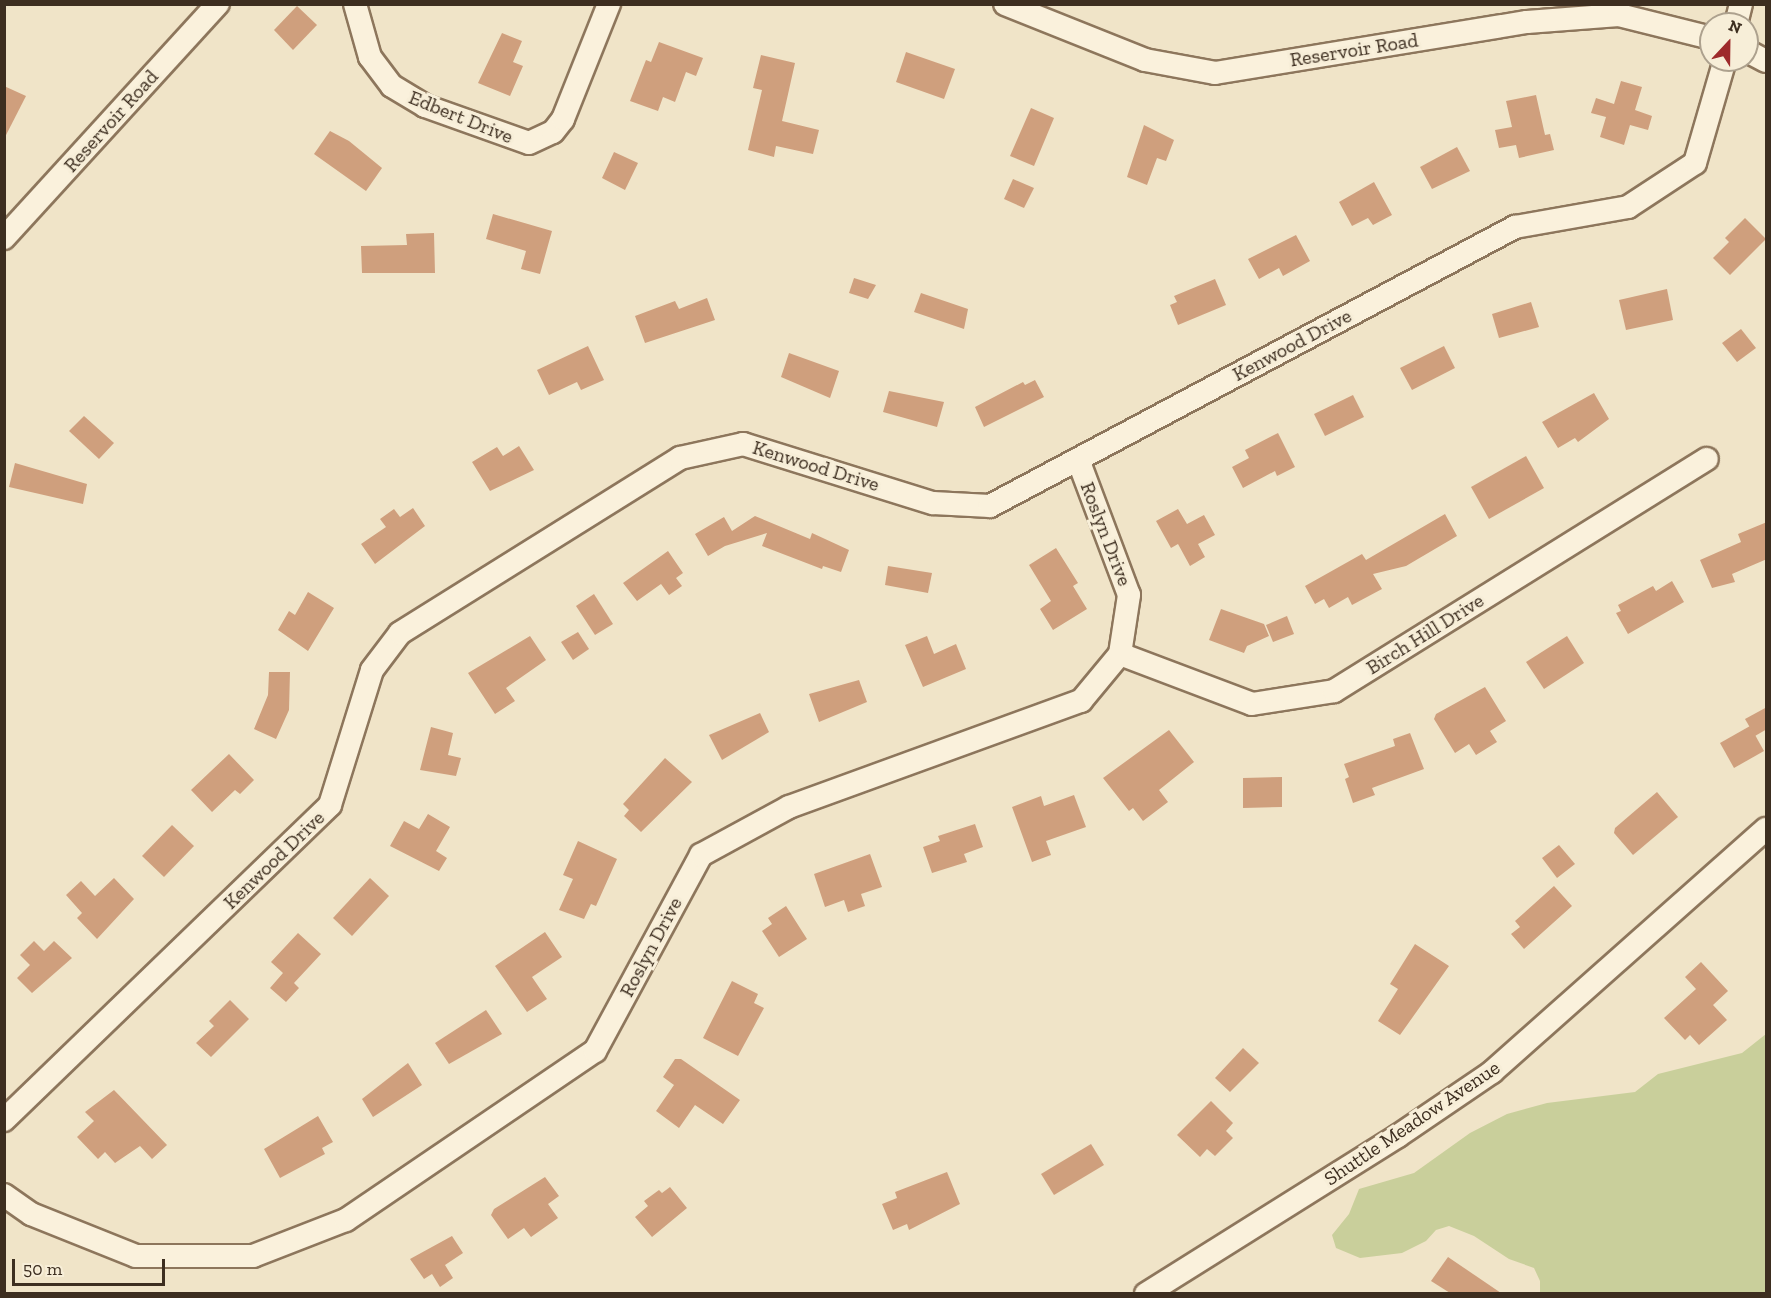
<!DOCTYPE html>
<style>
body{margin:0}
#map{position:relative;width:1771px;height:1298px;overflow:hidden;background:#f0e4c8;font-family:"Zilla Slab",serif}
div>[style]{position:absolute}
.green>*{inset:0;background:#c9cf9b}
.building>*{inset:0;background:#cf9f7d}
.roads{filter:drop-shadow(2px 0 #8d765c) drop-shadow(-2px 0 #8d765c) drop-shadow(0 2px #8d765c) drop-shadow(0 -2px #8d765c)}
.minor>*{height:22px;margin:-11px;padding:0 11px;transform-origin:11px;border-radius:11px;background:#faf1dc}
span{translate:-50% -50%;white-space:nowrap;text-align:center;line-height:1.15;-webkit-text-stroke:6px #f7eed8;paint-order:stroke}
.street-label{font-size:20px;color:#3d2e20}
.frame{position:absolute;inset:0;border:6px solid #3d2e20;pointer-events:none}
.north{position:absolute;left:1699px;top:12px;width:60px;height:60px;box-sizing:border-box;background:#f7eed8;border:2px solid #ada18e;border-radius:50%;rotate:22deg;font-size:16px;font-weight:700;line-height:24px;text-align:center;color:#3d2e20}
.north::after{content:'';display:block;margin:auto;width:21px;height:27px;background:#9e2a2b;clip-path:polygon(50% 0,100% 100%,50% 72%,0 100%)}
.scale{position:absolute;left:12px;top:1259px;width:153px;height:27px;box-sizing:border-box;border:3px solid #3d2e20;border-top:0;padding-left:8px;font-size:18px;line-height:21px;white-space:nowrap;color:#3d2e20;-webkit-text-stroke:4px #f7eed8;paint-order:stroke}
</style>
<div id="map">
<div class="green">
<i style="clip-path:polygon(1766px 1034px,1766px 1293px,1540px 1293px,1540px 1281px,1534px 1268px,1509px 1259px,1474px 1236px,1449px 1226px,1436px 1230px,1426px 1241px,1402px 1253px,1360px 1258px,1336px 1248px,1332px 1235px,1349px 1214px,1359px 1189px,1414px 1173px,1470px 1133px,1507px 1114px,1547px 1103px,1635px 1092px,1658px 1074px,1742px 1053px)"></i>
</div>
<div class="building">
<i style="clip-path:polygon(297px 6px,317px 25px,293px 50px,274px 30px)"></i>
<i style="clip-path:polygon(502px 33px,522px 41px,513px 62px,523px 66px,510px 96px,478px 83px)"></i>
<i style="clip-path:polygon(659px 42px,703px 58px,696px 76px,686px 72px,675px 102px,663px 97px,658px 111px,630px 101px,646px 60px,651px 62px)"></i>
<i style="clip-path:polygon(906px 52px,955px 69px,944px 99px,896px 82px)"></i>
<i style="clip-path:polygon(761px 55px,795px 63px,782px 121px,819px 130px,813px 154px,776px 146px,774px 157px,748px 150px,762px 90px,753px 88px)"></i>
<i style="clip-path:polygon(1621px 81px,1642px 87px,1635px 110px,1652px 116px,1648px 130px,1630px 125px,1624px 145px,1600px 137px,1606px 117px,1591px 113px,1596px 98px,1614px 104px)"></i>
<i style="clip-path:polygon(4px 86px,26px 96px,4px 139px)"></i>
<i style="clip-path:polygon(1536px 95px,1545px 135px,1550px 134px,1554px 150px,1519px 158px,1516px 145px,1499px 148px,1495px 130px,1512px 127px,1506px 101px)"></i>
<i style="clip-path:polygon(1031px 108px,1054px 118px,1034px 166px,1010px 156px)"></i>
<i style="clip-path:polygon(1144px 125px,1174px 140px,1166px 161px,1157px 158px,1147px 185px,1127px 177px)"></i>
<i style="clip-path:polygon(330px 131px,349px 141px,382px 168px,366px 191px,314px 154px)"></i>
<i style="clip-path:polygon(1457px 147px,1470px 171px,1432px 189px,1420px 167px)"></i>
<i style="clip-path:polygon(614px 152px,638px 163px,625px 190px,602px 178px)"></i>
<i style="clip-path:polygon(1013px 179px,1034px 188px,1024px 208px,1004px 199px)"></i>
<i style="clip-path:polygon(1374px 182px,1392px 215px,1373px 225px,1368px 218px,1352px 226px,1339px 202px)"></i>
<i style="clip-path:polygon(493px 214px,552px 231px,540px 274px,521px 269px,526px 251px,486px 239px)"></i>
<i style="clip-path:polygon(1745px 218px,1766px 239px,1730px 275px,1713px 258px,1729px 242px,1725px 238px)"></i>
<i style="clip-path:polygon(434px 233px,435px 273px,362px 273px,361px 246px,407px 245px,406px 234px)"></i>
<i style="clip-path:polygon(1296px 235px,1310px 261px,1283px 276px,1279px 268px,1259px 279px,1248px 259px)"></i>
<i style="clip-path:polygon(854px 278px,876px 285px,868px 299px,849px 293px)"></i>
<i style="clip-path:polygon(1215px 279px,1226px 305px,1178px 325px,1170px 305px,1177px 302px,1174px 296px)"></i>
<i style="clip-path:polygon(1667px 289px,1673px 320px,1626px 330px,1619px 300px)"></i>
<i style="clip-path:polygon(921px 293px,968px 309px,964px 329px,914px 312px)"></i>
<i style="clip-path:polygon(707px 298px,715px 320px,645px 343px,635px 316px,675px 301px,679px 309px)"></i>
<i style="clip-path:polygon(1531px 302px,1539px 327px,1499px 338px,1492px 314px)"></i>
<i style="clip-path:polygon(1741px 329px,1756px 348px,1737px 362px,1722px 343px)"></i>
<i style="clip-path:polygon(588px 346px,604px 380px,581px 390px,577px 382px,549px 395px,537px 370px)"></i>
<i style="clip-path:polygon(1444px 346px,1455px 368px,1412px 390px,1400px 368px)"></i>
<i style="clip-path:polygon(789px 353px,839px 371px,830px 398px,781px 377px)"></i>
<i style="clip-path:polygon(1035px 380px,1044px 397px,984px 427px,975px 407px,1023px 382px,1025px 385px)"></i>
<i style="clip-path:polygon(889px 391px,944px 402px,937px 427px,883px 412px)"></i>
<i style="clip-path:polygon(1594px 393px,1609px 419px,1578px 442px,1575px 438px,1558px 448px,1542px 422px)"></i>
<i style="clip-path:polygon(1353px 395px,1364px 417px,1325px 436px,1314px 414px)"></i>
<i style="clip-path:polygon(84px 416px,114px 443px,99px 459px,69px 431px)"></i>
<i style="clip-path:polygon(1278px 433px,1295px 467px,1277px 476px,1275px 471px,1243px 488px,1232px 467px,1249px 458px,1245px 450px)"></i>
<i style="clip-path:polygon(519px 446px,534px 470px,490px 491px,472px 462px,497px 447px,503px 456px)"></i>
<i style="clip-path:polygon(1526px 456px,1544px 488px,1489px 519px,1471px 487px)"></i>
<i style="clip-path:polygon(15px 463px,87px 484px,83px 504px,9px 487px)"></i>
<i style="clip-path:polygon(413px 508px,425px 526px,375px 564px,361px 544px,386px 527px,380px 519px,394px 509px,400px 517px)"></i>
<i style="clip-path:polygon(1178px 509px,1187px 524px,1204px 515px,1215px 535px,1198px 544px,1205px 557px,1190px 566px,1178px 544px,1171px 548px,1156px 521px)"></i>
<i style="clip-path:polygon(1445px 514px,1457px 536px,1406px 566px,1373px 574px,1382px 589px,1352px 605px,1348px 597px,1329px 608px,1324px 599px,1315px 604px,1305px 586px,1362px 554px,1366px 560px)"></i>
<i style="clip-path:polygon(755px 516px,810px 539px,812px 533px,849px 550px,841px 572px,823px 566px,822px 569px,762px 546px,767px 533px,725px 546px,708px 556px,695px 534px,724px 517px,732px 531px)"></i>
<i style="clip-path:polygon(1767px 522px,1767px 559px,1732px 574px,1735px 582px,1712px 588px,1700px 560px,1741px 542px,1738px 534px)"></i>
<i style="clip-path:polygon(1056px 548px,1078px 583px,1073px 586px,1087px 609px,1053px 630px,1040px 609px,1051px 601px,1029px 565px)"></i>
<i style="clip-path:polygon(668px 551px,683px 573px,676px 578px,682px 586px,669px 595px,661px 584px,637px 601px,623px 583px)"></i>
<i style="clip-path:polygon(888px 566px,932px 573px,928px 593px,885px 585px)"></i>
<i style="clip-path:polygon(1672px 581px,1684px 602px,1628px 634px,1616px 613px,1621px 611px,1618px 605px,1653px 586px,1656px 591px)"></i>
<i style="clip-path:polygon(308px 592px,334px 608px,308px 651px,278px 630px,289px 611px,295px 615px)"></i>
<i style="clip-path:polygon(594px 594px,613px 624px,595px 635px,576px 606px)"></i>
<i style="clip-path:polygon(1221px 609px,1264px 624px,1269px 636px,1247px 646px,1244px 653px,1209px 640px)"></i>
<i style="clip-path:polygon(1287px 616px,1294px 634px,1273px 642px,1266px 625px)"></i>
<i style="clip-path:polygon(578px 632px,589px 649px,573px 660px,561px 642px)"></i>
<i style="clip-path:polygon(530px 636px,546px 660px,506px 688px,515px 701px,495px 714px,468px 673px)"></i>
<i style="clip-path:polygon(927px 636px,934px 654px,956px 644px,966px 669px,923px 687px,905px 645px)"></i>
<i style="clip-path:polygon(1567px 636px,1584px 663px,1544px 689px,1526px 662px)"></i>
<i style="clip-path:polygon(269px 672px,290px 672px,289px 710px,276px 739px,254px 729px,268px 695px)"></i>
<i style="clip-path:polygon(859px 680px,867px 702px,819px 722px,809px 694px)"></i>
<i style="clip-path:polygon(1485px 687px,1506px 721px,1490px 731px,1497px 742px,1476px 755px,1469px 744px,1455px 753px,1434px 719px,1436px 714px)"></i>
<i style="clip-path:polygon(1767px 707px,1767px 729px,1755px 736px,1745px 719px)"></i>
<i style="clip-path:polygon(760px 713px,769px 732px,722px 760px,709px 735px)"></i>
<i style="clip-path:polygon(1750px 726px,1764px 751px,1734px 768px,1720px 743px)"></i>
<i style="clip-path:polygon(431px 727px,453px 733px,448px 755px,461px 758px,456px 776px,420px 770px)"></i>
<i style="clip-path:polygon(1169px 730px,1194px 762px,1159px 790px,1168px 802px,1143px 821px,1133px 808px,1129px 811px,1103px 778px)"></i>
<i style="clip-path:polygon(1410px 733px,1424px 769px,1372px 788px,1375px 795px,1353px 803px,1345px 779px,1349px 777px,1344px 764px,1395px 746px,1393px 739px)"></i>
<i style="clip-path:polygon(229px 754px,254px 780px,240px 794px,235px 790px,212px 812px,191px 790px)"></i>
<i style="clip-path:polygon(665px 758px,692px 782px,641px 832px,624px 816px,629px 810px,623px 804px)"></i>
<i style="clip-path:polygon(1282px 777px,1282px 807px,1243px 808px,1243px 778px)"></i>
<i style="clip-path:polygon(1657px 792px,1678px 817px,1633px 855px,1614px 833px,1615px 828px)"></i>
<i style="clip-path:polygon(1074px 795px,1086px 827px,1046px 841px,1051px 855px,1032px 862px,1012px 807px,1041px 796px,1044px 806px)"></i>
<i style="clip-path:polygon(428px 814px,450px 827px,436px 851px,447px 858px,439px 871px,390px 846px,404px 821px,419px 829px)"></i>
<i style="clip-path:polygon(975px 824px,983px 847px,964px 854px,967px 862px,932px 873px,923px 847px,940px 841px,938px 836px)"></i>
<i style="clip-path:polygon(172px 825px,194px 846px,164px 877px,142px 856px)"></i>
<i style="clip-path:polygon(578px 841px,617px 859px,596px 906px,591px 904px,584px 919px,559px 910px,573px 879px,563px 875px)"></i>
<i style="clip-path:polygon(1559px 845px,1575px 864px,1557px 878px,1542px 858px)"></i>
<i style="clip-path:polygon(870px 854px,882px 887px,861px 894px,865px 906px,848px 912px,844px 900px,825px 907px,814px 874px)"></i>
<i style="clip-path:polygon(114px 878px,134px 899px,97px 939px,77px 918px,82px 913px,66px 895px,81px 881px,95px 896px)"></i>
<i style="clip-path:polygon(370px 878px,389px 896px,352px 936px,333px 918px)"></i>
<i style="clip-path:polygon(1554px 886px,1572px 906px,1524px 949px,1511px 934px,1520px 927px,1515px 921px)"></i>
<i style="clip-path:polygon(786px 906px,807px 939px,779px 957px,762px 931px,772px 924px,768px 918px)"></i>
<i style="clip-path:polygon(545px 932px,562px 957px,532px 977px,547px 999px,527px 1012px,495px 966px)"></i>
<i style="clip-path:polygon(298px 933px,321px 954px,294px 983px,299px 988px,286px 1002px,270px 988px,283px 973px,271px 962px)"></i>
<i style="clip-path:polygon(34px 941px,44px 951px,54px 941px,72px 958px,32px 993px,17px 978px,30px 965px,20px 955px)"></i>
<i style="clip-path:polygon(1415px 944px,1449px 966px,1400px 1035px,1378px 1021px,1398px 989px,1390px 984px)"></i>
<i style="clip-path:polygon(1701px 962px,1728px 991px,1713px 1005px,1727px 1020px,1699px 1045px,1690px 1035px,1685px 1040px,1664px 1018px,1696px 989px,1685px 977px)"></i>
<i style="clip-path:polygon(732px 981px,758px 994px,754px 1003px,764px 1008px,738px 1056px,703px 1038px)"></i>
<i style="clip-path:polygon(230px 1000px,249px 1019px,211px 1057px,196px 1043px,214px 1026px,209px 1021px)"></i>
<i style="clip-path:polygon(486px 1010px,502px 1034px,449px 1064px,435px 1043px)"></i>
<i style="clip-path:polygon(1243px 1048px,1259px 1063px,1230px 1092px,1215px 1078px)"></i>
<i style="clip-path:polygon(675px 1059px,681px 1059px,740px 1100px,723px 1124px,695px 1105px,679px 1128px,656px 1111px,674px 1085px,663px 1077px)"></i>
<i style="clip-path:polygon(408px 1063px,422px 1085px,373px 1117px,362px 1099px)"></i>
<i style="clip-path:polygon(114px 1090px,167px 1145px,152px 1159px,140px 1146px,115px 1163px,105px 1152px,98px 1159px,77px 1137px,94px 1121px,85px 1112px)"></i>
<i style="clip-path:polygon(1211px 1101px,1233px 1123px,1226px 1131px,1233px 1138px,1215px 1156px,1207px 1149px,1200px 1157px,1177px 1135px)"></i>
<i style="clip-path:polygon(318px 1116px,333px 1142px,322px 1148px,325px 1154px,280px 1178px,264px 1149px)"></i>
<i style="clip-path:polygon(1091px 1144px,1104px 1165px,1054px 1195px,1041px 1174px)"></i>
<i style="clip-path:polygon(947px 1172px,960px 1204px,909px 1230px,907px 1224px,893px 1230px,882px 1204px,897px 1198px,895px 1192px)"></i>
<i style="clip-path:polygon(545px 1177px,559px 1196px,548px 1204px,558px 1218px,531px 1237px,524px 1228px,508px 1239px,491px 1215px,494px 1209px)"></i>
<i style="clip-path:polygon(670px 1187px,687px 1208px,652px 1237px,635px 1217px,648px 1206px,644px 1201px,659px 1190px,662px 1193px)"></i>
<i style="clip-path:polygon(452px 1236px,463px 1253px,445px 1265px,453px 1278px,440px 1287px,432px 1274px,424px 1279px,410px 1259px)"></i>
<i style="clip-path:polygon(1448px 1257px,1501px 1293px,1450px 1293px,1431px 1281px)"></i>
</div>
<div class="roads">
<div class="minor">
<i style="left:355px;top:4px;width:55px;rotate:74.2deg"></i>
<i style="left:370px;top:57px;width:36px;rotate:53deg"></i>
<i style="left:392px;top:86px;width:39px;rotate:31deg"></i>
<i style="left:425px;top:106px;width:110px;rotate:19.6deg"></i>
<i style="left:529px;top:143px;width:26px;rotate:-25deg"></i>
<i style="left:553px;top:132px;width:16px;rotate:-52deg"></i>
<i style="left:563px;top:119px;width:124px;rotate:-68.2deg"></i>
<i style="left:1005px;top:4px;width:151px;rotate:21.8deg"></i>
<i style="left:1145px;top:60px;width:71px;rotate:10.5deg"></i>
<i style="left:1215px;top:73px;width:316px;rotate:-9.3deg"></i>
<i style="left:1527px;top:22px;width:92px;rotate:-4.4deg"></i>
<i style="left:1619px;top:15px;width:95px;rotate:14deg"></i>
<i style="left:1736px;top:24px;width:21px;rotate:-76deg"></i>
<i style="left:1747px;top:51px;width:21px;rotate:28deg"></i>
<i style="left:4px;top:238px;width:317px;rotate:-47.6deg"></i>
<i style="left:1120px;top:654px;width:141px;rotate:20.7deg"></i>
<i style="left:1252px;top:704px;width:83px;rotate:-9deg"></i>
<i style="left:1334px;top:691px;width:439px;rotate:-31.9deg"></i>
<i style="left:4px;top:1120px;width:453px;rotate:-44deg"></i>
<i style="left:330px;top:805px;width:141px;rotate:-72.7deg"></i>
<i style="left:372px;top:670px;width:46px;rotate:-52.9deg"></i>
<i style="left:400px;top:633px;width:330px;rotate:-32deg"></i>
<i style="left:680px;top:458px;width:65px;rotate:-12.5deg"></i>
<i style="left:743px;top:444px;width:199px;rotate:17.3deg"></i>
<i style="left:933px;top:503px;width:57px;rotate:3deg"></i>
<i style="left:990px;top:506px;width:595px;rotate:-27.99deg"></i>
<i style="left:1515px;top:227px;width:115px;rotate:-10deg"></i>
<i style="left:1628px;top:207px;width:80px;rotate:-33.3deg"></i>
<i style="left:1695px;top:163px;width:107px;rotate:-73.8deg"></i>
<i style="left:4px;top:1195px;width:33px;rotate:35deg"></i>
<i style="left:31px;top:1214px;width:113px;rotate:21.8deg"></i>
<i style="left:136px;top:1256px;width:117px"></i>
<i style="left:253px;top:1256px;width:100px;rotate:-21.2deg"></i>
<i style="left:346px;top:1220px;width:301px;rotate:-34.2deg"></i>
<i style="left:595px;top:1051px;width:223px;rotate:-61.6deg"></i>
<i style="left:701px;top:855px;width:100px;rotate:-28.6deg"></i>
<i style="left:789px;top:807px;width:311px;rotate:-20deg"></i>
<i style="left:1081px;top:701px;width:61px;rotate:-50.3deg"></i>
<i style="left:1120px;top:654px;width:60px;rotate:-81.3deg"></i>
<i style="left:1129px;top:595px;width:145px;rotate:-110.6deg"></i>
<i style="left:1146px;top:1294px;width:297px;rotate:-32.1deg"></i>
<i style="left:1398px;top:1136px;width:114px;rotate:-34.2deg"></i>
<i style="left:1492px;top:1072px;width:366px;rotate:-41.6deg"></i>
</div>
</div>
<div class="street-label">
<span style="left:1354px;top:50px;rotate:-9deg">Reservoir Road</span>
<span style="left:461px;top:117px;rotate:22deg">Edbert Drive</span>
<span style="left:111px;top:121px;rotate:-48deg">Reservoir Road</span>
<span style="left:1292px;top:345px;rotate:-28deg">Kenwood Drive</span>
<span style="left:816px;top:466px;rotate:17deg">Kenwood Drive</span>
<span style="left:1106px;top:534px;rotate:69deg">Roslyn Drive</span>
<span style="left:1425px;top:634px;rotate:-32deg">Birch Hill Drive</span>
<span style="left:274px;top:860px;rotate:-44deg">Kenwood Drive</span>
<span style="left:651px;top:947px;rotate:-62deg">Roslyn Drive</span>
<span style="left:1412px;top:1123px;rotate:-34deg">Shuttle Meadow Avenue</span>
</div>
<div class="frame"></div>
<div class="north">N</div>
<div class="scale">50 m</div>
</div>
